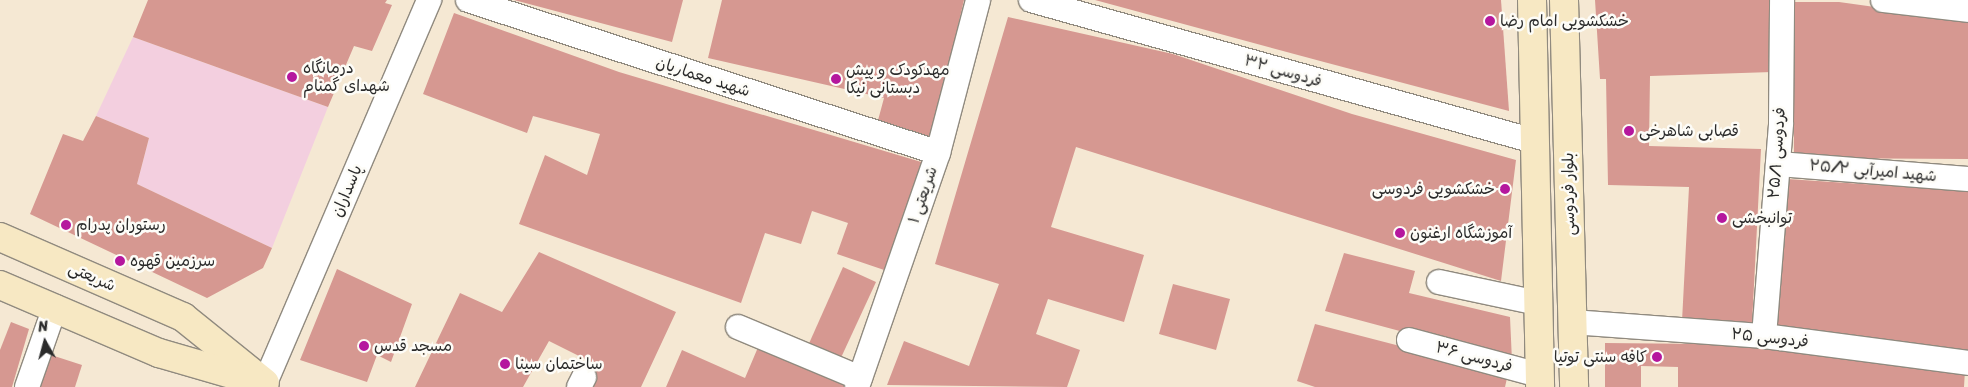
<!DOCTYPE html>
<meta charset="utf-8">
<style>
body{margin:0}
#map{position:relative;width:1968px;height:387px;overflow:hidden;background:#f5e8d3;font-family:Sriracha,"Playpen Sans Arabic",sans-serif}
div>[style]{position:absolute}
.built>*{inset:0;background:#f3cfdf}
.building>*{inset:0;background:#d69891}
.roads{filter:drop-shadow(1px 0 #908a7f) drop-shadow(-1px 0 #908a7f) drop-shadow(0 1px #908a7f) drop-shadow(0 -1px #908a7f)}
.street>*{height:24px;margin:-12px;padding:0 12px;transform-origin:12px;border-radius:12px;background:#fff}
.secondary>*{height:28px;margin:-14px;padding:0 14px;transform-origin:14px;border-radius:14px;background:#f7e8c3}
.dots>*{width:14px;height:14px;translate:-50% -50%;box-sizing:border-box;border:2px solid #fdfcf7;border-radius:50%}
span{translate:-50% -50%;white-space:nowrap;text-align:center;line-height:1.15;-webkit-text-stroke:5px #fdfcf7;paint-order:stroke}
.poi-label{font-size:16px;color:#2b2b2b}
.left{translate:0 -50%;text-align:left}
.right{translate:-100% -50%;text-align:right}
.street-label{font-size:16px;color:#2b2b2b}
.north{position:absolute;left:20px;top:317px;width:50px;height:50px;-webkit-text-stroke:4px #fdfcf7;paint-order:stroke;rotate:353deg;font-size:14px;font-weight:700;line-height:20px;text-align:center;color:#2b2b2b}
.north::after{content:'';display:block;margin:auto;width:18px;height:22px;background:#2b2b2b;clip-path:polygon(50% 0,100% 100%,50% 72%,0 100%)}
</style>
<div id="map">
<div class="built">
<i style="clip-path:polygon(133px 37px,328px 107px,272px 248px,137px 184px,149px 138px,96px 116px)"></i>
</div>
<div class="building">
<i style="clip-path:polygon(148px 0,387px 0,385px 3px,392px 5px,372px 51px,354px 46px,328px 107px,133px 37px)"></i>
<i style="clip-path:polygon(514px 0,683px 0,672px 42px)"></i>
<i style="clip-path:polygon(722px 0,964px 0,932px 138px,877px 124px,884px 98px,708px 58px)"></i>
<i style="clip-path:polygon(1095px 0,1501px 0,1509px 111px,1324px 62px)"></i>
<i style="clip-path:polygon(1595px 0,1769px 0,1772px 72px,1650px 76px,1649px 146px,1761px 149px,1752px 324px,1682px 321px,1689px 187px,1608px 185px,1606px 79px,1600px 79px)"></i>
<i style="clip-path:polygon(1793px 2px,1839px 2px,1968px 20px,1968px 159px,1794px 158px)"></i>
<i style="clip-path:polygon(454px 13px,619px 72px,928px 164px,893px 273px,837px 254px,848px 223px,812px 211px,801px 244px,765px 233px,741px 303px,519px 224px,545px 155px,587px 175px,600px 134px,533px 116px,527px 133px,423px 94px)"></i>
<i style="clip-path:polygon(1008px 17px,1173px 54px,1352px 114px,1516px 160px,1501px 281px,1076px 147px,1051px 227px,1144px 255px,1124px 322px,1048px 299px,1036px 334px,1080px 350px,1067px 387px,887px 385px,904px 341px,969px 366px,999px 284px,935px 264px)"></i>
<i style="clip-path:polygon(96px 116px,149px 138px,137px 184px,272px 248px,263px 268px,207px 298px,30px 214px,63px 134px,83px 141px)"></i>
<i style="clip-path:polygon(1787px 179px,1968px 191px,1968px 351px,1775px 332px)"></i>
<i style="clip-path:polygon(539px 252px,676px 312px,641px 387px,589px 387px,599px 366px,549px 341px,523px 387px,415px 387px,460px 293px,502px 312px)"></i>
<i style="clip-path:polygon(1344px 253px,1415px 271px,1409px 293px,1510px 317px,1512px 361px,1325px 311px)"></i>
<i style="clip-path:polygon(843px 267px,876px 282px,839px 362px,807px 348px)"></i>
<i style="clip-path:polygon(337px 269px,412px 304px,391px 362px,377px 355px,367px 382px,300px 360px)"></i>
<i style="clip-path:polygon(1173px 284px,1230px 299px,1216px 350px,1159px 334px)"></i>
<i style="clip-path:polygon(11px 322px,29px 329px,12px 387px,0 387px,0 350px)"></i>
<i style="clip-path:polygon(1315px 324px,1508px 374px,1505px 387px,1315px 387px,1297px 381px)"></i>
<i style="clip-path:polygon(1605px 343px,1806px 345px,1807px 354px,1965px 370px,1964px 387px,1678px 387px,1678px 367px,1641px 366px,1641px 387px,1605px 387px)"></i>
<i style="clip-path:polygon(759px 345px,848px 380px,845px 387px,666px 387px,682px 350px,745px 378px)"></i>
<i style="clip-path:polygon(45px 353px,82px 365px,75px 387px,36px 387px)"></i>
</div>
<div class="roads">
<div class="street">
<i style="left:468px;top:0;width:494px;rotate:18deg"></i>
<i style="left:1031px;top:0;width:522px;rotate:15.66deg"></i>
<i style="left:1883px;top:0;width:86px;rotate:6.7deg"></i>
<i style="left:1778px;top:164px;width:191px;rotate:4.5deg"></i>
<i style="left:1439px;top:282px;width:101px;rotate:12deg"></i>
<i style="left:1572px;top:322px;width:193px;rotate:4.2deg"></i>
<i style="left:1764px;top:336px;width:206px;rotate:7.5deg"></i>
<i style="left:738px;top:327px;width:132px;rotate:22.7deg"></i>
<i style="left:1764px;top:336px;width:214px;rotate:-85.4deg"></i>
<i style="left:1781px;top:123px;width:123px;rotate:-89.5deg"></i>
<i style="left:1409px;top:340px;width:135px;rotate:15.1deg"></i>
<i style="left:265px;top:383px;width:417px;rotate:-66.8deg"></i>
<i style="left:27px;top:387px;width:85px;rotate:-70.7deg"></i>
<i style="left:579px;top:387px;width:11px;rotate:-63deg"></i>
<i style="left:857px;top:387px;width:248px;rotate:-70.9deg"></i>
<i style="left:938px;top:153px;width:158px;rotate:-75.3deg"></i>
</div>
<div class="secondary">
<i style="left:1532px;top:0;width:387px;rotate:88.8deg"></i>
<i style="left:1564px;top:0;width:387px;rotate:88.5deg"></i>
<i style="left:0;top:237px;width:200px;rotate:23.6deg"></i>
<i style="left:183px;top:317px;width:105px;rotate:38.8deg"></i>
<i style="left:0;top:285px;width:173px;rotate:23.2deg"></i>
<i style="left:159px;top:353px;width:97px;rotate:16.2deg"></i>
</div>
</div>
<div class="dots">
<i style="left:1490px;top:21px;background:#b5179e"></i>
<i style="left:292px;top:77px;background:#b5179e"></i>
<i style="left:836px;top:79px;background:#b5179e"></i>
<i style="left:1629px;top:131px;background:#b5179e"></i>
<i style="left:1505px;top:189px;background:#b5179e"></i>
<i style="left:1722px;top:218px;background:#b5179e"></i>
<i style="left:66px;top:225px;background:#b5179e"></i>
<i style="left:1400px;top:233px;background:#b5179e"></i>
<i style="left:120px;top:261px;background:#b5179e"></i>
<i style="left:364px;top:346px;background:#b5179e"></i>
<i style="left:1657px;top:357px;background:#b5179e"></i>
<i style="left:505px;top:364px;background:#b5179e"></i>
</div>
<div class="poi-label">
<span class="left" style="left:1500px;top:21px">خشکشویی امام رضا</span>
<span class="left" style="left:303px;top:77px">درمانگاه<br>شهدای گمنام</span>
<span class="left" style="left:846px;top:79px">مهدکودک و پیش<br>دبستانی نیکا</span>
<span class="left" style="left:1639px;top:131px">قصابی شاهرخی</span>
<span class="right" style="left:1495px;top:189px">خشکشویی فردوسی</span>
<span class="left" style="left:1732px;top:218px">توانبخشی</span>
<span class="left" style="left:76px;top:225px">رستوران پدرام</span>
<span class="left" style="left:1410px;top:233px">آموزشگاه ارغنون</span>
<span class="left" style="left:130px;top:261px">سرزمین قهوه</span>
<span class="left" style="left:374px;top:346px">مسجد قدس</span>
<span class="right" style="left:1647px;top:357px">کافه سنتی توتیا</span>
<span class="left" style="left:515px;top:364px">ساختمان سینا</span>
</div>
<div class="street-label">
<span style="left:1283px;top:71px;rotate:16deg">فردوسی ۳۲</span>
<span style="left:703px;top:77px;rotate:18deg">شهید معماریان</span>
<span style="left:1777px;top:153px;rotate:-86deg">فردوسی ۲۵/۱</span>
<span style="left:1873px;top:171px;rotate:5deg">شهید امیرآبی ۲۵/۲</span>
<span style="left:347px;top:191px;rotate:-67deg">پاسداران</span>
<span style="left:1569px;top:194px;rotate:-91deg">بلوار فردوسی</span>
<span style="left:923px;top:195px;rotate:-71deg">شریعتی ۱</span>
<span style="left:92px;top:277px;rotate:24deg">شریعتی</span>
<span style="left:1770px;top:338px;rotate:6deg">فردوسی ۲۵</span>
<span style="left:1474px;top:357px;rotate:15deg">فردوسی ۳۶</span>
</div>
<div class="north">N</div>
</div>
